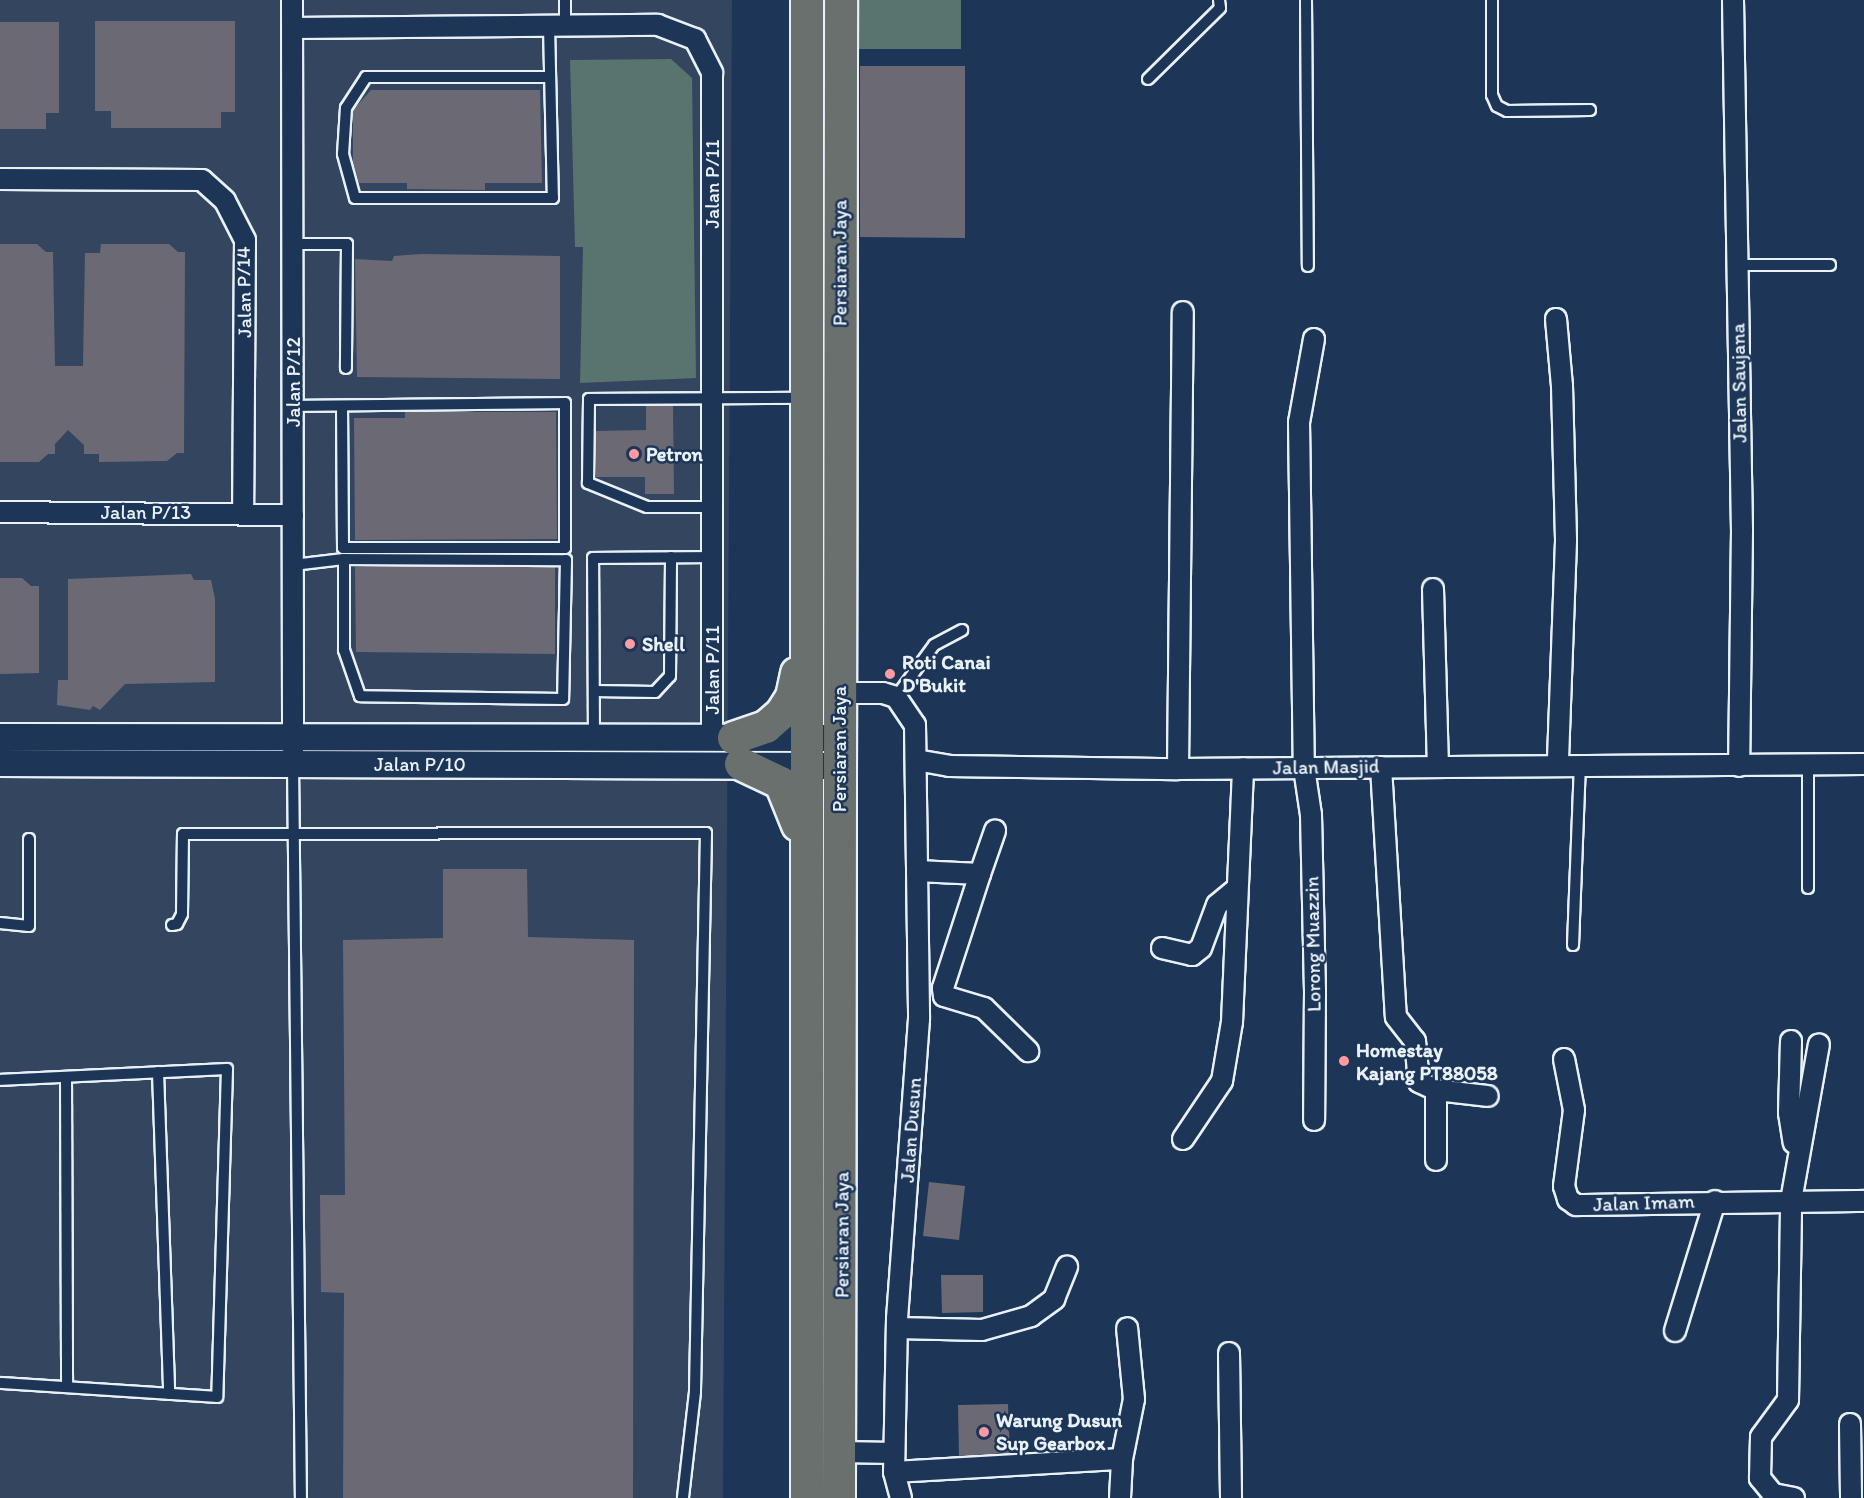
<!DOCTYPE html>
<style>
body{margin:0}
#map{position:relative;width:1864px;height:1498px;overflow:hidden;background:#1d3557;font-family:Itim,sans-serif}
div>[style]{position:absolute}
.built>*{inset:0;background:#344560}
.green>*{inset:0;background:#59736f}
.building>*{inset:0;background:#6b6a74}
.roads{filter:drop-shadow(2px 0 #e8f1f8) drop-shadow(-2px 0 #e8f1f8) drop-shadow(0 2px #e8f1f8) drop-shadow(0 -2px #e8f1f8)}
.service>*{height:10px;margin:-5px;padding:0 5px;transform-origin:5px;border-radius:5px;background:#1d3557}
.minor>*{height:20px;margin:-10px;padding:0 10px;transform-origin:10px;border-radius:10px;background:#1d3557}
.tertiary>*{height:26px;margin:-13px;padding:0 13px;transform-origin:13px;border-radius:13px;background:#1d3557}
.primary>*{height:32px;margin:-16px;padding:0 16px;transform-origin:16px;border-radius:16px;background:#6a706d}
.dots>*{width:16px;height:16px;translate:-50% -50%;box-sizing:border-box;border:3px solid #1d3557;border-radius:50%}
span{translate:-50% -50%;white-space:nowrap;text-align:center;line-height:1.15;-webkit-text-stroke:5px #1d3557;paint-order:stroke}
.street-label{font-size:20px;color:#e8f1f8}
.poi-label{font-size:20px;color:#e8f1f8;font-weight:700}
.left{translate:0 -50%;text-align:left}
</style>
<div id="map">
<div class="built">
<i style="clip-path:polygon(0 0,732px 0,723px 1498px,0 1498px)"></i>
</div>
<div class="green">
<i style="clip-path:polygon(859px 0,961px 0,961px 49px,859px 49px)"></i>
<i style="clip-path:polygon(671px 59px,692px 78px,696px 378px,580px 383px,583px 247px,575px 247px,570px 60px)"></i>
</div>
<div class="building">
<i style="clip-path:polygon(95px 21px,235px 21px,235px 112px,221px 112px,221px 128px,111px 128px,111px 111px,95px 111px)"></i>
<i style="clip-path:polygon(0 22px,59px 22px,59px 113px,46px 113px,46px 129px,0 129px)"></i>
<i style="clip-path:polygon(860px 66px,965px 66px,965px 238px,860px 237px)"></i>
<i style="clip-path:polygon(371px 90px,540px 90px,542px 183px,485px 183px,485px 190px,407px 189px,407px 183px,359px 183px,353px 163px,353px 110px)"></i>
<i style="clip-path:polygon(0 244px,37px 244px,46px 252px,53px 252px,55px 366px,83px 366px,85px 253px,100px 253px,101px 244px,169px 244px,178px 252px,185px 252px,184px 453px,177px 453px,167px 461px,99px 462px,99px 454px,84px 454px,84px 445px,68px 430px,55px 444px,55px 454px,48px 454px,39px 462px,0 462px)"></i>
<i style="clip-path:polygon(421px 254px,560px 256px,560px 379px,357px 377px,355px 259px,392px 261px,394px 256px)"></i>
<i style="clip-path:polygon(646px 406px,673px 406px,674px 494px,645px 494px,645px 477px,596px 477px,596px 431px,646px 430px)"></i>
<i style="clip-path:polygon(405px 412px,556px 412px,557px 539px,355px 540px,354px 418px,405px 418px)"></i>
<i style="clip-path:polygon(355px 567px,555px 567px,555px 654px,356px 652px)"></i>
<i style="clip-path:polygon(191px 574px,194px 580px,211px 580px,215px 599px,215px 682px,125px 684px,100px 710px,93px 706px,90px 710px,57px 705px,58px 680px,68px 680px,68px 579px)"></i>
<i style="clip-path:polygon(0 578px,22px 578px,31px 586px,39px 586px,39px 673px,0 674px)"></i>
<i style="clip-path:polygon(443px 869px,527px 869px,528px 937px,634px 940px,633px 1498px,343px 1498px,344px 1293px,321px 1292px,320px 1195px,345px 1195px,343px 940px,443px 938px)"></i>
<i style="clip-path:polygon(929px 1182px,965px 1186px,959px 1240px,923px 1236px)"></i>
<i style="clip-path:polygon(941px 1275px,983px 1275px,983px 1312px,942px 1313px)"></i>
<i style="clip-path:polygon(1008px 1404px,1010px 1453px,959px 1456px,958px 1405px)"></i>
</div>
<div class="roads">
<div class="service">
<i style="left:565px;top:0;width:26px;rotate:90deg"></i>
<i style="left:1306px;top:0;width:266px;rotate:89.6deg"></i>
<i style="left:1492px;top:0;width:95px;rotate:90deg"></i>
<i style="left:1492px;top:95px;width:12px;rotate:66deg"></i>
<i style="left:1497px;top:106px;width:11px;rotate:27deg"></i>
<i style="left:1507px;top:111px;width:83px;rotate:-0.7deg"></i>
<i style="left:549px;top:26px;width:172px;rotate:88.7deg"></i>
<i style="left:553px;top:198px;width:198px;rotate:180deg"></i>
<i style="left:355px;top:198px;width:46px;rotate:-105.3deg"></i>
<i style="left:343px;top:154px;width:46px;rotate:-86.3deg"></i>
<i style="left:346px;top:108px;width:37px;rotate:-57deg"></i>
<i style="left:366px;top:77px;width:184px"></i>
<i style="left:1148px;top:79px;width:101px;rotate:-44.6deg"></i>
<i style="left:1220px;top:8px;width:8px;rotate:-97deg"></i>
<i style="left:293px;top:244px;width:54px"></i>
<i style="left:347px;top:244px;width:124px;rotate:90.5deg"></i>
<i style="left:1737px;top:265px;width:93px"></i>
<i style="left:293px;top:406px;width:272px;rotate:-0.6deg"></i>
<i style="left:565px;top:403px;width:145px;rotate:90deg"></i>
<i style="left:565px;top:548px;width:222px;rotate:180deg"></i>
<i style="left:343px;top:548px;width:142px;rotate:-90.4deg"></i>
<i style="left:712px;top:507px;width:65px;rotate:180deg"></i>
<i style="left:647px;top:507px;width:64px;rotate:-157.9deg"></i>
<i style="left:588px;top:483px;width:84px;rotate:-89.3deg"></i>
<i style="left:589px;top:399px;width:217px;rotate:-0.3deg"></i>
<i style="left:293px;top:565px;width:51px;rotate:-6.7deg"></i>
<i style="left:344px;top:559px;width:222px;rotate:0.3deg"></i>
<i style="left:566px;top:560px;width:139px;rotate:91.2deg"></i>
<i style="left:563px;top:699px;width:203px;rotate:-179.2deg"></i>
<i style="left:360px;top:696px;width:49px;rotate:-109.2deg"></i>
<i style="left:344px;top:650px;width:91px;rotate:-90deg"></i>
<i style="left:594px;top:691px;width:61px;rotate:0.9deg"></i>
<i style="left:655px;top:692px;width:22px;rotate:-47deg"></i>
<i style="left:670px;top:676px;width:119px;rotate:-89.5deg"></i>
<i style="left:896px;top:697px;width:64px;rotate:-53.8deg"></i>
<i style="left:934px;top:645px;width:32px;rotate:-28deg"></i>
<i style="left:594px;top:739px;width:181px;rotate:-90.3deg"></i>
<i style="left:593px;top:558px;width:119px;rotate:-0.5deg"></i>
<i style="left:293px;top:764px;width:734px;rotate:89.38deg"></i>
<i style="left:1808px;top:765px;width:123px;rotate:90deg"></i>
<i style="left:0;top:923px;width:29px;rotate:6deg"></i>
<i style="left:29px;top:926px;width:87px;rotate:-90deg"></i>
<i style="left:172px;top:925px;width:5px;rotate:-11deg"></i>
<i style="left:177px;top:924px;width:11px;rotate:-63deg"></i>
<i style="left:182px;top:914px;width:80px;rotate:-89.3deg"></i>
<i style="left:183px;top:834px;width:523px;rotate:-0.11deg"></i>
<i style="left:706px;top:833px;width:559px;rotate:91.13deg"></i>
<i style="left:695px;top:1392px;width:107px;rotate:96.5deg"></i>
<i style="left:1573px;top:945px;width:180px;rotate:-87.8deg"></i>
<i style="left:158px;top:1072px;width:322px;rotate:88deg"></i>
<i style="left:66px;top:1077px;width:310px;rotate:89.8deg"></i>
<i style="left:0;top:1080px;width:227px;rotate:-2.8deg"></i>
<i style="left:227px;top:1069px;width:328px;rotate:91.7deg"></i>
<i style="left:217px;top:1397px;width:217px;rotate:-176.3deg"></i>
</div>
<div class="minor">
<i style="left:292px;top:0;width:750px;rotate:89.92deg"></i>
<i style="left:1733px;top:0;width:530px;rotate:89.03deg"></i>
<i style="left:1742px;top:530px;width:236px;rotate:90.7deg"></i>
<i style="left:293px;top:28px;width:365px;rotate:-0.5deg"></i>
<i style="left:658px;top:25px;width:40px;rotate:21deg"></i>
<i style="left:695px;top:39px;width:38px;rotate:63deg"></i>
<i style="left:712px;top:73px;width:665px;rotate:90deg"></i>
<i style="left:0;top:179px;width:202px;rotate:0.3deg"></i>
<i style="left:202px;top:180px;width:31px;rotate:42deg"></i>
<i style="left:225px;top:201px;width:44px;rotate:62.9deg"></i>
<i style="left:245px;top:240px;width:273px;rotate:90.4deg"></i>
<i style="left:1556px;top:319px;width:67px;rotate:84.9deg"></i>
<i style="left:1562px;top:386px;width:155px;rotate:88.5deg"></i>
<i style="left:1566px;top:541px;width:223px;rotate:92.1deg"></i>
<i style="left:1314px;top:339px;width:84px;rotate:100.2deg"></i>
<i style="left:1299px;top:422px;width:346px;rotate:89.2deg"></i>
<i style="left:1304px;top:768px;width:48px;rotate:81.5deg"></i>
<i style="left:1311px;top:815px;width:176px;rotate:88.7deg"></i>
<i style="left:1315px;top:991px;width:129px;rotate:90.4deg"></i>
<i style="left:0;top:512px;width:293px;rotate:0.6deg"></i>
<i style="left:1433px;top:589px;width:177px;rotate:88.4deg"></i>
<i style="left:839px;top:693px;width:44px"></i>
<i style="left:883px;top:693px;width:14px;rotate:17deg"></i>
<i style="left:896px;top:697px;width:34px;rotate:56deg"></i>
<i style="left:915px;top:725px;width:294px;rotate:89.2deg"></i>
<i style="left:919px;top:1019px;width:301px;rotate:94.2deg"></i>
<i style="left:897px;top:1319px;width:153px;rotate:91.1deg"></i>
<i style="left:894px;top:1472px;width:27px;rotate:75deg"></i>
<i style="left:916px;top:760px;width:34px;rotate:10deg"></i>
<i style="left:949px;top:766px;width:229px;rotate:0.8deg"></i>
<i style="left:1178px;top:769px;width:686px;rotate:-0.42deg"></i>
<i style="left:1381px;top:767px;width:250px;rotate:86.6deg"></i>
<i style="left:1396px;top:1017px;width:31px;rotate:52deg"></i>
<i style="left:1415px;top:1041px;width:41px;rotate:84.4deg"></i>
<i style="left:1419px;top:1082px;width:19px;rotate:25deg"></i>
<i style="left:1436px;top:1090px;width:70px;rotate:90deg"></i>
<i style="left:1178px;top:769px;width:457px;rotate:-89.4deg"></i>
<i style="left:917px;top:871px;width:63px;rotate:2.7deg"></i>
<i style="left:980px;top:874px;width:120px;rotate:108deg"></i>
<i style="left:943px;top:988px;width:8px;rotate:83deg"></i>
<i style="left:944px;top:996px;width:42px;rotate:16.7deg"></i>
<i style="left:984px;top:1008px;width:62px;rotate:44.3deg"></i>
<i style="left:980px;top:874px;width:46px;rotate:-70.8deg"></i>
<i style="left:1162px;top:948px;width:31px;rotate:13deg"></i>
<i style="left:1192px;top:955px;width:11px;rotate:-38deg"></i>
<i style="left:1201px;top:948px;width:46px;rotate:-69.6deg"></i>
<i style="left:1217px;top:905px;width:26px;rotate:-40deg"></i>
<i style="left:1791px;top:1041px;width:72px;rotate:91.6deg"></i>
<i style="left:1789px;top:1113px;width:30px;rotate:81deg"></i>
<i style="left:1564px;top:1059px;width:52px;rotate:78.9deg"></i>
<i style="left:1574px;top:1110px;width:77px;rotate:97.5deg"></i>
<i style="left:1564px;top:1186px;width:14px;rotate:73deg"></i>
<i style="left:1568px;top:1199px;width:10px;rotate:37deg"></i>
<i style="left:1576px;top:1205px;width:288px;rotate:-0.8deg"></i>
<i style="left:1436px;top:1090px;width:52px;rotate:6.6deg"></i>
<i style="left:1183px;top:1139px;width:70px;rotate:-56.1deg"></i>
<i style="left:1222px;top:1081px;width:60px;rotate:-80.4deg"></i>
<i style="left:1232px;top:1022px;width:254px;rotate:-87.5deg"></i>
<i style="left:897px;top:1328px;width:85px;rotate:1.3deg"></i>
<i style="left:982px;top:1330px;width:51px;rotate:-15.9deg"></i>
<i style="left:1031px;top:1316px;width:29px;rotate:-36deg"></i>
<i style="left:1054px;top:1299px;width:35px;rotate:-68deg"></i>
<i style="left:1675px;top:1331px;width:136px;rotate:-72.9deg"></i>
<i style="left:1229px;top:1353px;width:145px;rotate:89.2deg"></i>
<i style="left:1850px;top:1424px;width:74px;rotate:89.2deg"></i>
<i style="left:841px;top:1452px;width:53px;rotate:1.1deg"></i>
<i style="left:894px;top:1472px;width:228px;rotate:-3.3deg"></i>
<i style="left:1120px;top:1498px;width:39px;rotate:-87deg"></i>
<i style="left:1122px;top:1459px;width:61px;rotate:-78.7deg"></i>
<i style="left:1134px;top:1399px;width:71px;rotate:-95.6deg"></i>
<i style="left:1794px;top:1498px;width:21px;rotate:-169deg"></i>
<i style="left:1773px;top:1494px;width:21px;rotate:-129deg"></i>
<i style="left:1760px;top:1478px;width:41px;rotate:-88.6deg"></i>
<i style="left:1761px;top:1437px;width:46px;rotate:-53.9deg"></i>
<i style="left:1788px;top:1400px;width:199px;rotate:-89.1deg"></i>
<i style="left:1791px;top:1201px;width:159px;rotate:-79.9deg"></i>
</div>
<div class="tertiary">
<i style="left:0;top:737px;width:825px;rotate:0.07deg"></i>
<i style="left:0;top:763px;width:825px;rotate:0.21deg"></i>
</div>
<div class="primary">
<i style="left:807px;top:0;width:1498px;rotate:90deg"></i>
<i style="left:734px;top:738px;width:34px;rotate:-19deg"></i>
<i style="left:766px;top:727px;width:21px;rotate:-41deg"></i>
<i style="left:782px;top:713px;width:19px;rotate:-58deg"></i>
<i style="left:792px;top:697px;width:24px;rotate:-78deg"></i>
<i style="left:741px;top:764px;width:44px;rotate:25.4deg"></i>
<i style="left:781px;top:783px;width:45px;rotate:68deg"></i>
<i style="left:839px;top:1498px;width:1498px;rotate:-89.92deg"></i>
</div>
</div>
<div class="dots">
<i style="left:634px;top:454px;background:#ff9aa2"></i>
<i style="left:630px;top:644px;background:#ff9aa2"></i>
<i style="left:890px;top:674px;background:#ff9aa2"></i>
<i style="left:1344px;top:1061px;background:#ff9aa2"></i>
<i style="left:984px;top:1432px;background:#ff9aa2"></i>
</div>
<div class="street-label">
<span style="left:712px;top:184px;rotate:-90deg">Jalan P/11</span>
<span style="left:840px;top:263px;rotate:-90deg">Persiaran Jaya</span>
<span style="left:244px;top:292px;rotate:-91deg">Jalan P/14</span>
<span style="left:293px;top:382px;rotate:-90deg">Jalan P/12</span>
<span style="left:1739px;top:383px;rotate:-91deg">Jalan Saujana</span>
<span style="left:146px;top:512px">Jalan P/13</span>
<span style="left:712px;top:670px;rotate:-90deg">Jalan P/11</span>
<span style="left:839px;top:749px;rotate:-90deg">Persiaran Jaya</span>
<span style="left:420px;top:764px">Jalan P/10</span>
<span style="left:1326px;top:767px;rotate:-1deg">Jalan Masjid</span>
<span style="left:1313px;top:944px;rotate:-91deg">Lorong Muazzin</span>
<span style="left:911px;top:1130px;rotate:-86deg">Jalan Dusun</span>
<span style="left:1644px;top:1203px;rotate:-2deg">Jalan Imam</span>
<span style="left:842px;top:1235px;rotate:-90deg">Persiaran Jaya</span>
</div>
<div class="poi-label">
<span class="left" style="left:646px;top:454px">Petron</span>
<span class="left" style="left:642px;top:644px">Shell</span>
<span class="left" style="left:902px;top:674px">Roti Canai<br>D'Bukit</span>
<span class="left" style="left:1356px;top:1062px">Homestay<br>Kajang PT88058</span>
<span class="left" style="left:996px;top:1432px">Warung Dusun<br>Sup Gearbox</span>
</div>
</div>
